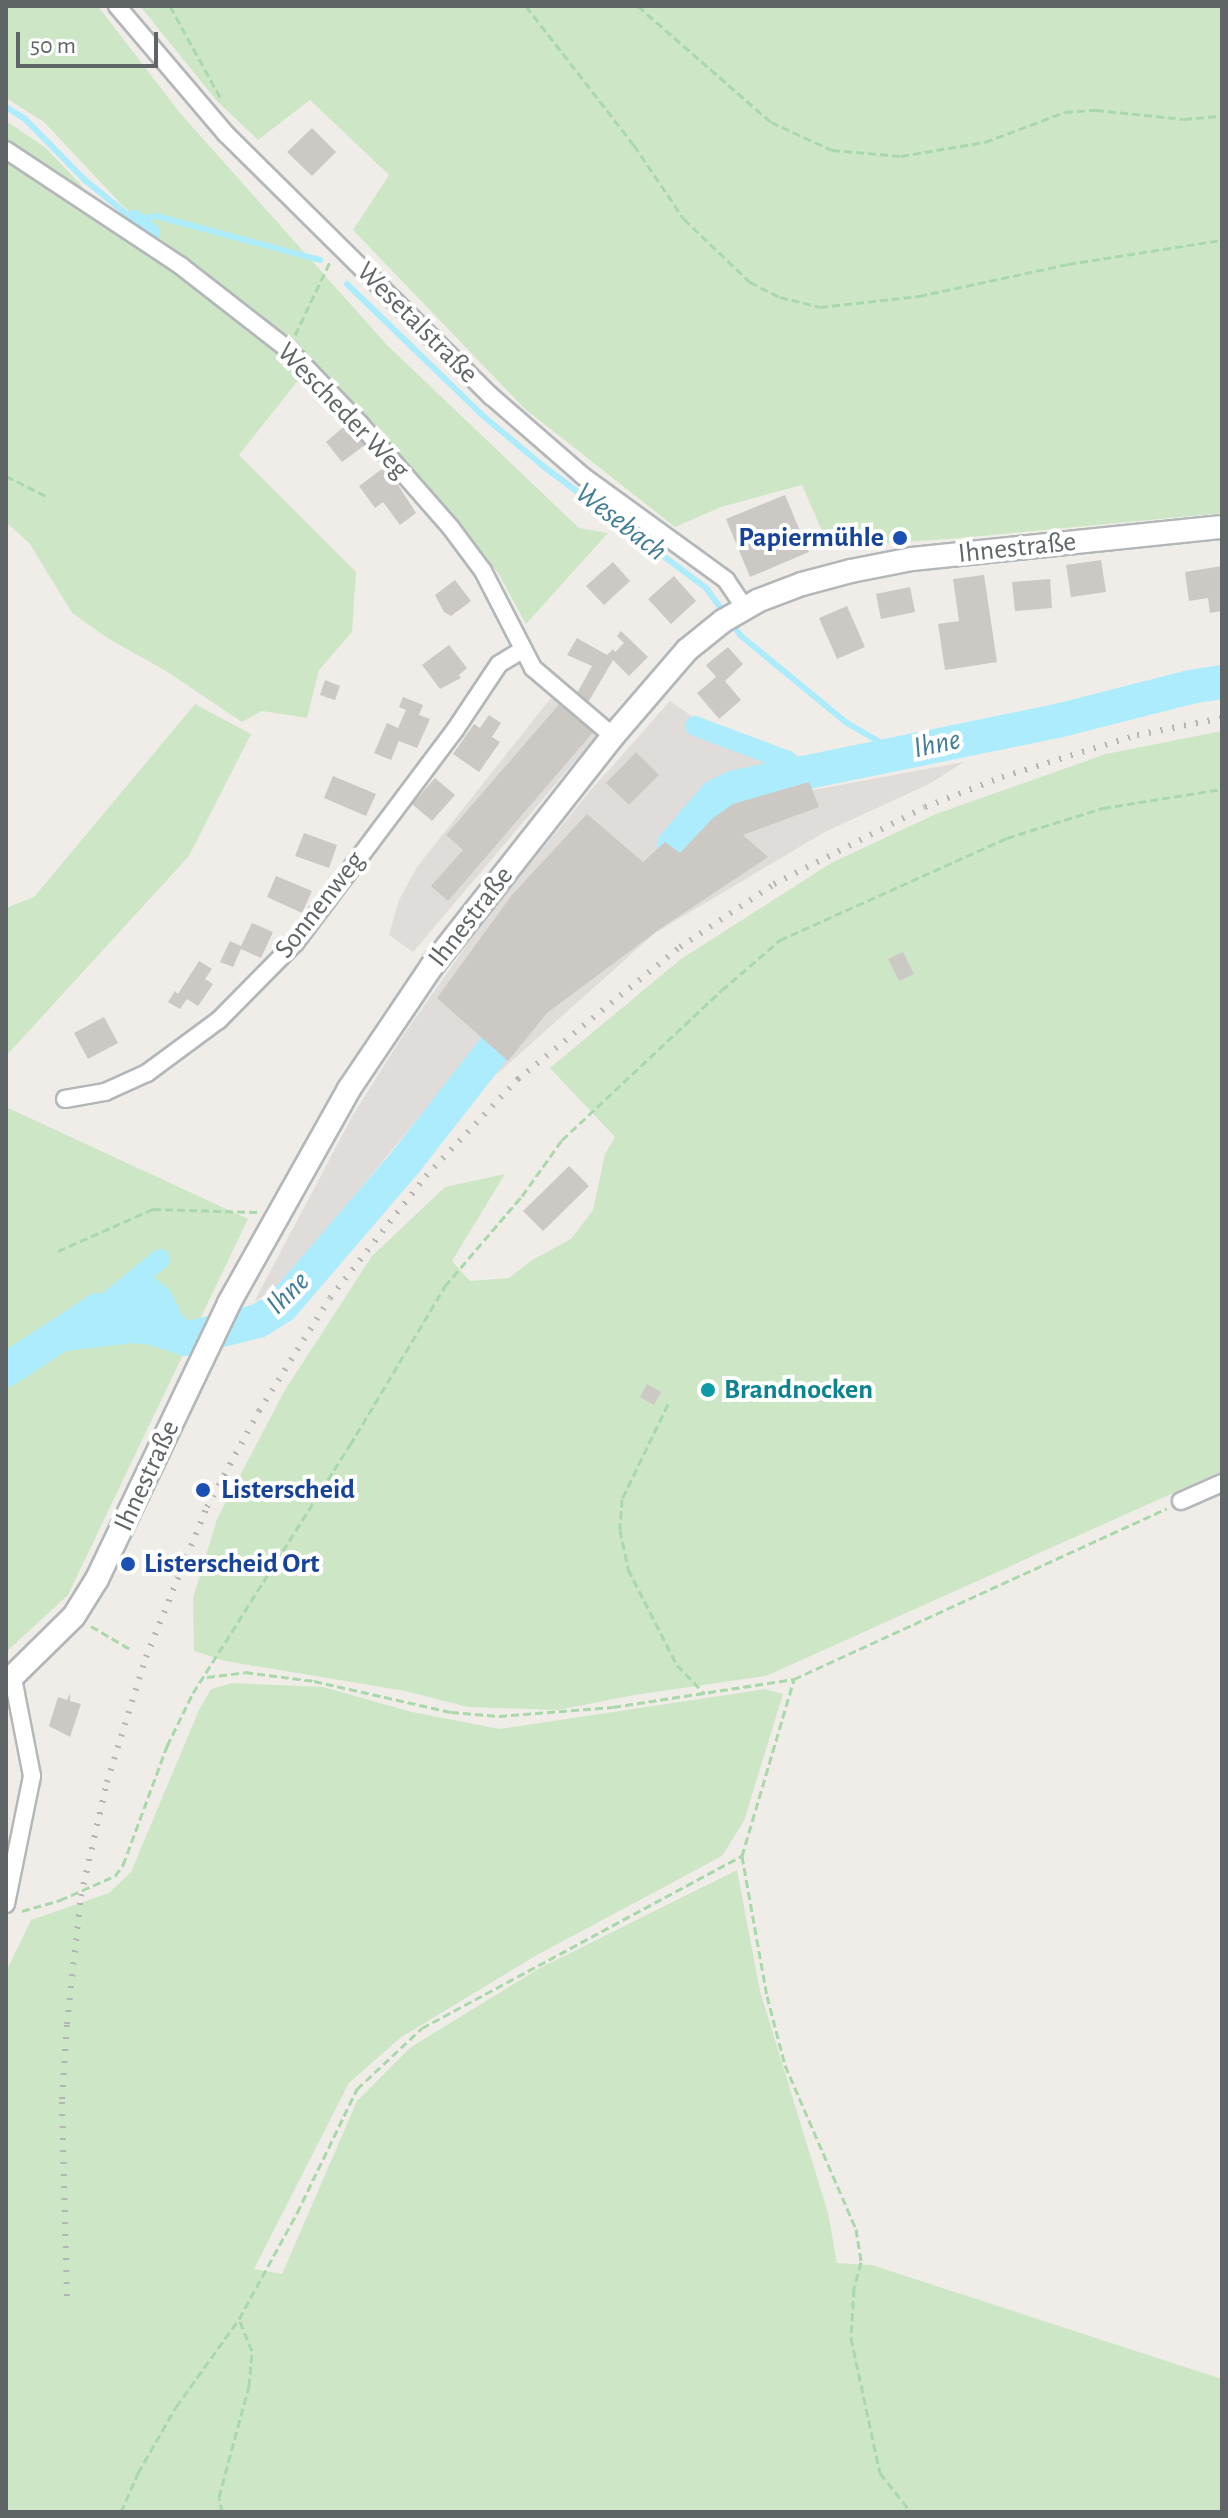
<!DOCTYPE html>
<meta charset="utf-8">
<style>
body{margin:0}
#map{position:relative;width:1228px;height:2518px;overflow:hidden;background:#f0ede8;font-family:"Alegreya Sans",sans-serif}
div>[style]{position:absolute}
.industrial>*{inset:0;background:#dfdcda}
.green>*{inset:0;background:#cde7c6}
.water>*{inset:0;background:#acecfc}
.stream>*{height:6px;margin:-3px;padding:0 3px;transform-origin:3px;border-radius:3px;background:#acecfc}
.canal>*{height:20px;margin:-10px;padding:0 10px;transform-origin:10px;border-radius:10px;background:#acecfc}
.river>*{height:34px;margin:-17px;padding:0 17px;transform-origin:17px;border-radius:17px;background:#acecfc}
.building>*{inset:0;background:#ccc8c4}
.path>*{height:3px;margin-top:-1.5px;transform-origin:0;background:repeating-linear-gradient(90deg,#a9d8ab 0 8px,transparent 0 12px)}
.roads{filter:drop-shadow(2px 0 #b3b7b9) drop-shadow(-2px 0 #b3b7b9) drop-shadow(0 2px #b3b7b9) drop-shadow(0 -2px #b3b7b9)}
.street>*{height:16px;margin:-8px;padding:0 8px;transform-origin:8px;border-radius:8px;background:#fff}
.secondary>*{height:22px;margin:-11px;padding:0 11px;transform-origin:11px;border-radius:11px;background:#fff}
.rail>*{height:6px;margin-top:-3px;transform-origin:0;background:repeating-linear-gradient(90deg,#b4b5b5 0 2px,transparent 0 12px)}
.path-bridge>*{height:3px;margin-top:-1.5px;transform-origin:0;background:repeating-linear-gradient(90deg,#a9d8ab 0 8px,transparent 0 12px)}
.dots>*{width:22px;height:22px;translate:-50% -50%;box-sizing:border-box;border:4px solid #fff;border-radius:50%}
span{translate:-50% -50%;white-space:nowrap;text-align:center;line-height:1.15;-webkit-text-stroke:8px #fff;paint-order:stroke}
.street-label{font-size:28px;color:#5f6567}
.transit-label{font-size:28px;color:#164399;font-weight:700}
.right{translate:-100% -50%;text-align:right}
.left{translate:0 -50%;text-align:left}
.culture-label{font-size:28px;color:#0d838f;font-weight:700}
.water-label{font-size:30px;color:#3f7c95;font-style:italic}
.frame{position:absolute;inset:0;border:8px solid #5f6567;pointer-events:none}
.scale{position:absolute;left:16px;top:32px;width:142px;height:36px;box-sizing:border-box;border:4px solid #5f6567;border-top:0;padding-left:10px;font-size:24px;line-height:28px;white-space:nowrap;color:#5f6567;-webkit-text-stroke:6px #fff;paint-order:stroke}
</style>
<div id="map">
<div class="industrial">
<i style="clip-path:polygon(554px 694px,599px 733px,413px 952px,389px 935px,399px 900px,417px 867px)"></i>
<i style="clip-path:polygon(670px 701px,696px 719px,693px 730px,780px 765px,791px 787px,809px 782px,813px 790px,964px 762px,929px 784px,823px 833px,655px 933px,497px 1074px,468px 1057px,292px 1272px,278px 1287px,254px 1302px,353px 1115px,402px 1037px,488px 915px,590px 791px)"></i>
</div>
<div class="green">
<i style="clip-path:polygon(6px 6px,98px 6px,180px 113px,387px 345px,579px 528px,608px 533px,526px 624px,498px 573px,346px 402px,121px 204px,44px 122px,6px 98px)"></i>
<i style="clip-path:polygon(140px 6px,1222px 6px,1222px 513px,962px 538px,829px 547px,802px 485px,721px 507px,675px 527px,525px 409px,353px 230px,389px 175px,310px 100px,258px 140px,217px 101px)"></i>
<i style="clip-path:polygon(6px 121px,46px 148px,81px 185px,88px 196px,84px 213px,172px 265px,304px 373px,239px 455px,356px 572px,352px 632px,319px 670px,307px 718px,262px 711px,242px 722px,166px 671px,109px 639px,72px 613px,30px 544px,6px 522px)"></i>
<i style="clip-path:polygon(195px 704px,251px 734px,189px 856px,6px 1056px,6px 908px,34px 897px)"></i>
<i style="clip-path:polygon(1222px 731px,1222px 1471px,766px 1676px,634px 1695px,558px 1710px,468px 1707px,405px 1691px,225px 1661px,194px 1651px,193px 1598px,217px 1519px,285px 1390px,372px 1256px,445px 1187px,505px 1174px,452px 1261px,470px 1281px,509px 1278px,532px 1260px,571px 1239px,593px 1210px,605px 1154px,615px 1137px,550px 1068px,681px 959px,831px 863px,936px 814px,1106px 754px)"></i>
<i style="clip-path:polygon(6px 1107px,248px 1219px,68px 1595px,6px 1652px)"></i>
<i style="clip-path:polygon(233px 1683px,323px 1687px,412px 1712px,500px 1729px,765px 1689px,783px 1694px,744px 1821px,722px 1856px,537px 1955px,400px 2038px,349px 2083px,254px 2269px,282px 2274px,357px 2101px,411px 2047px,538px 1969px,737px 1870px,760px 1991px,828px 2213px,837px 2263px,872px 2265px,1222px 2379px,1222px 2512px,6px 2512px,6px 1972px,31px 1920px,109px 1893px,131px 1872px,199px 1710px,211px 1689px)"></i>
</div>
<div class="water">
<i style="clip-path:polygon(152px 1276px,170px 1290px,182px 1315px,193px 1324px,181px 1349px,133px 1343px,66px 1351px,71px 1340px,110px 1314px)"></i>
</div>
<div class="stream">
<i style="left:6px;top:107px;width:22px;rotate:32deg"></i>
<i style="left:25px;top:119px;width:86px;rotate:45.5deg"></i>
<i style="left:85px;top:180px;width:63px;rotate:39.2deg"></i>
<i style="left:134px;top:220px;width:22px;rotate:-10deg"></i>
<i style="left:156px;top:216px;width:170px;rotate:15deg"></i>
<i style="left:347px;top:284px;width:187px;rotate:44.1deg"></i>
<i style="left:481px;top:414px;width:81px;rotate:40deg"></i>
<i style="left:543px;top:466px;width:204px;rotate:36.8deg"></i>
<i style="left:706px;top:588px;width:59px;rotate:53.9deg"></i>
<i style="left:741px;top:636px;width:137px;rotate:39.4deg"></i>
<i style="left:847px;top:723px;width:60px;rotate:30deg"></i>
</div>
<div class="canal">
<i style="left:134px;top:220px;width:21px;rotate:39deg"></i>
<i style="left:695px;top:726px;width:99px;rotate:20.6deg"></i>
<i style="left:788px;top:761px;width:16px;rotate:47deg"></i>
<i style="left:98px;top:1310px;width:80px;rotate:-39.4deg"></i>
</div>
<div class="river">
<i style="left:674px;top:845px;width:65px;rotate:-49.4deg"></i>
<i style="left:716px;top:796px;width:21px;rotate:-25deg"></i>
<i style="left:735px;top:787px;width:329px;rotate:-11.6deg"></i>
<i style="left:1057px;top:721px;width:137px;rotate:-14.3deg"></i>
<i style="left:1190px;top:687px;width:32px;rotate:-9deg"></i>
<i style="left:6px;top:1370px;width:110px;rotate:-33.1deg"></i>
<i style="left:98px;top:1310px;width:93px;rotate:18.2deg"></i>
<i style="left:186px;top:1339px;width:74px;rotate:-14deg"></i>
<i style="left:258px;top:1321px;width:28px;rotate:-32deg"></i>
<i style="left:282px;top:1306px;width:192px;rotate:-49.4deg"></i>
<i style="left:407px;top:1160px;width:140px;rotate:-52deg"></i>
</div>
<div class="building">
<i style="clip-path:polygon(312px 128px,336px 152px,312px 176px,287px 152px)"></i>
<i style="clip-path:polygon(347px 424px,365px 445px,342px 462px,326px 442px)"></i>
<i style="clip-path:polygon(386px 466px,416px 513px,400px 525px,383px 502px,375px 508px,359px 486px)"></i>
<i style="clip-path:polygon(785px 495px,809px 552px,750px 577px,726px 519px)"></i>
<i style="clip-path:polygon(1101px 560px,1106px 592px,1071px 597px,1066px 565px)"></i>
<i style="clip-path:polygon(613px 562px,630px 581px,604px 605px,586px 586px)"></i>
<i style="clip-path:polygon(1222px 566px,1222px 611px,1210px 613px,1208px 598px,1189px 601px,1185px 572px)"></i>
<i style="clip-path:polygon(984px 575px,997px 662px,945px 670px,938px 624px,959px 621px,953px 579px)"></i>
<i style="clip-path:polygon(674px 576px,696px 601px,671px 624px,648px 599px)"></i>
<i style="clip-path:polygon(1050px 579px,1052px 608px,1015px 611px,1012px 582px)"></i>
<i style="clip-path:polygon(455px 580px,471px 601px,451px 616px,444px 612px,435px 595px)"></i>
<i style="clip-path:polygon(910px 587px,915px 612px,881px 619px,876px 594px)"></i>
<i style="clip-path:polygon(847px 606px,865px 647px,837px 659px,819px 618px)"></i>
<i style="clip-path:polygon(621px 631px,648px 657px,629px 676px,613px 660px,586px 706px,575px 697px,592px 666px,567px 655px,577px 638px,607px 655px,613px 649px,615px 652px,624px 643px,617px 636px)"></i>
<i style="clip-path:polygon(449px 645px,467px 668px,459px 675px,461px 678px,440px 689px,422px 665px)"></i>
<i style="clip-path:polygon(728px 647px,743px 664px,725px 681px,741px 700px,719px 719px,697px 693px,716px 677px,706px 665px)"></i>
<i style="clip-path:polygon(325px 680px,340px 686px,335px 700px,320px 695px)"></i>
<i style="clip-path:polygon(403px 697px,423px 705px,419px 715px,430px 719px,417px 748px,399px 741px,391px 760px,374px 753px,387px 723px,398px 728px,406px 710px,399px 707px)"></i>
<i style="clip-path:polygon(562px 701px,595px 730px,448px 901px,431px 886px,463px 850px,446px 835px)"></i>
<i style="clip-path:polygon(489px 715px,501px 723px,492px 737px,500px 742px,479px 772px,453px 754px,474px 724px,480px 728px)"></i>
<i style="clip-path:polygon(636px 752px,659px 775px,629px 805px,606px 783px)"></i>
<i style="clip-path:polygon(333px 776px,376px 794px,366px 816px,324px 798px)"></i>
<i style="clip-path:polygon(435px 778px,455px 795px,432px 821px,412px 804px)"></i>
<i style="clip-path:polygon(809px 782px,819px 807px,743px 835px,768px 857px,661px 928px,547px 1013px,508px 1061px,437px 998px,511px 896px,587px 814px,643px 862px,665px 842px,680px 853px,713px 818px,733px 804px)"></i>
<i style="clip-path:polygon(304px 833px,337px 845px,329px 868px,295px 856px)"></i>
<i style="clip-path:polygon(276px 876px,312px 891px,302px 913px,267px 897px)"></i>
<i style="clip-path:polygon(252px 923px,273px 932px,261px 958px,241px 949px,233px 967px,220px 962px,230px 941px,241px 946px)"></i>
<i style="clip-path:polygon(903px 952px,914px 974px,899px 981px,888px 959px)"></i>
<i style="clip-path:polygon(199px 961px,212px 969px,205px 979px,213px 984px,198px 1006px,187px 999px,180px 1009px,168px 1002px,175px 991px,178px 994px)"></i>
<i style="clip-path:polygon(104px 1017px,118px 1043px,88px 1059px,74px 1033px)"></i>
<i style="clip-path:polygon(569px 1166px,589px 1186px,543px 1231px,523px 1211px)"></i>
<i style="clip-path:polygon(647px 1384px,661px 1392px,654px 1405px,640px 1397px)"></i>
<i style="clip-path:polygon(70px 1693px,70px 1701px,81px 1704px,70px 1737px,49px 1726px,58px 1697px,67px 1700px)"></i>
</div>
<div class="path">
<i style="left:170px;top:6px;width:104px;rotate:61.2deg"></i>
<i style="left:526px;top:6px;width:176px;rotate:52.2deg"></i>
<i style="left:634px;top:145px;width:89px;rotate:56deg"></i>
<i style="left:684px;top:219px;width:91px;rotate:43.7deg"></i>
<i style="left:750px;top:282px;width:34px;rotate:27deg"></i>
<i style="left:780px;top:297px;width:41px;rotate:14deg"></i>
<i style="left:820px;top:307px;width:100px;rotate:-6.3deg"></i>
<i style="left:919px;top:296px;width:152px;rotate:-12.1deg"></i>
<i style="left:1068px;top:264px;width:156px;rotate:-8.9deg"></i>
<i style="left:638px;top:6px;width:176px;rotate:41.1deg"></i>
<i style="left:771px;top:122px;width:67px;rotate:24.7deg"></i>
<i style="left:832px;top:150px;width:69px;rotate:5deg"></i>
<i style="left:901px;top:156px;width:85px;rotate:-9.5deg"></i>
<i style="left:985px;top:142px;width:85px;rotate:-20.6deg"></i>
<i style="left:1065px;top:112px;width:31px;rotate:-4deg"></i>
<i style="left:1096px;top:110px;width:88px;rotate:5.8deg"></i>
<i style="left:1184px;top:119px;width:38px;rotate:-5deg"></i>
<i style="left:295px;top:335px;width:81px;rotate:-64.4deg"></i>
<i style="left:6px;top:476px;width:45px;rotate:26.6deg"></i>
<i style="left:58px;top:1251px;width:104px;rotate:-23.9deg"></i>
<i style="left:153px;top:1209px;width:105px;rotate:1.6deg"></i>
<i style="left:668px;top:1404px;width:106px;rotate:115.8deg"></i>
<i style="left:622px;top:1499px;width:31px;rotate:94deg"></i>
<i style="left:620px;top:1530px;width:40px;rotate:78deg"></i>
<i style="left:628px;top:1569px;width:108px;rotate:63deg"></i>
<i style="left:677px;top:1665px;width:40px;rotate:46deg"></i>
<i style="left:91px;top:1626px;width:45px;rotate:30.5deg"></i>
<i style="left:207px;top:1677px;width:38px;rotate:-7deg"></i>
<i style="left:245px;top:1672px;width:70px;rotate:7.4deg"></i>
<i style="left:314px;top:1681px;width:140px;rotate:12.8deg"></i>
<i style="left:451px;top:1712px;width:48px;rotate:4.8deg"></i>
<i style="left:499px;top:1716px;width:114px;rotate:-4.5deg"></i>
<i style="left:613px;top:1707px;width:183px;rotate:-8.8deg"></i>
<i style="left:794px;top:1679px;width:410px;rotate:-24.6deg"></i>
<i style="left:742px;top:1856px;width:142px;rotate:79.9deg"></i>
<i style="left:767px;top:1996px;width:71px;rotate:75.4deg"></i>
<i style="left:785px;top:2065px;width:179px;rotate:66.6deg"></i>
<i style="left:856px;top:2229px;width:33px;rotate:81deg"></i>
<i style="left:861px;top:2262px;width:28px;rotate:105deg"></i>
<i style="left:854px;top:2289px;width:49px;rotate:93.5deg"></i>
<i style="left:851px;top:2338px;width:138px;rotate:77.9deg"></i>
<i style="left:880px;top:2473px;width:50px;rotate:51.5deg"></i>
<i style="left:115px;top:1876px;width:14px;rotate:-54deg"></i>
<i style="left:123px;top:1865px;width:127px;rotate:-69.7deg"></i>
<i style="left:167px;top:1746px;width:59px;rotate:-63.9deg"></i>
<i style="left:193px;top:1693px;width:294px;rotate:-57.7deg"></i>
<i style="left:350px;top:1445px;width:185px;rotate:-59.1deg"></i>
<i style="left:445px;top:1286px;width:118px;rotate:-49.5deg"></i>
<i style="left:522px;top:1196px;width:69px;rotate:-54.5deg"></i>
<i style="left:562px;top:1140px;width:219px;rotate:-43.2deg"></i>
<i style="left:722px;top:990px;width:77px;rotate:-40.8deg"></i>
<i style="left:780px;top:940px;width:249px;rotate:-24.2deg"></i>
<i style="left:1007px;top:838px;width:101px;rotate:-17.4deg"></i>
<i style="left:1103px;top:808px;width:121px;rotate:-9.1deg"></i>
<i style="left:22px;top:1911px;width:40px;rotate:-16deg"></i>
<i style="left:121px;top:2512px;width:43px;rotate:-66.4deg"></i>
<i style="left:138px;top:2473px;width:76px;rotate:-60.1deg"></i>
<i style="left:176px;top:2407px;width:108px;rotate:-54.4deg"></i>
<i style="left:239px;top:2319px;width:121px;rotate:-61.3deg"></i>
<i style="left:297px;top:2213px;width:138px;rotate:-64.2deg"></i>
<i style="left:357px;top:2089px;width:89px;rotate:-43.2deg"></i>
<i style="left:422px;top:2028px;width:363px;rotate:-28.3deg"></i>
<i style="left:742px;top:1856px;width:184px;rotate:-73.6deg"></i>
<i style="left:222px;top:2512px;width:15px;rotate:-101deg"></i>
<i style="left:219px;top:2497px;width:115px;rotate:-74.9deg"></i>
<i style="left:249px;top:2386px;width:35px;rotate:-85deg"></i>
<i style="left:252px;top:2351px;width:35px;rotate:-112deg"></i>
</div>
<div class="roads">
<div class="street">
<i style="left:117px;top:6px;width:168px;rotate:49.6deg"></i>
<i style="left:226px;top:134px;width:373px;rotate:44.7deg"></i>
<i style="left:491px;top:396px;width:122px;rotate:41deg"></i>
<i style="left:583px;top:476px;width:177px;rotate:36deg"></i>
<i style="left:726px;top:580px;width:34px;rotate:56deg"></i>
<i style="left:6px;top:150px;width:210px;rotate:33.5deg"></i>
<i style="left:181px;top:266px;width:137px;rotate:37.9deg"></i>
<i style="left:289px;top:350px;width:103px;rotate:46.2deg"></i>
<i style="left:360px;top:424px;width:138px;rotate:48.8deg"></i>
<i style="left:451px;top:528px;width:54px;rotate:53.3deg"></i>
<i style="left:483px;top:571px;width:109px;rotate:62.7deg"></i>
<i style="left:533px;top:668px;width:105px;rotate:40.4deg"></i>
<i style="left:65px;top:1099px;width:41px;rotate:-9.9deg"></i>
<i style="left:105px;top:1092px;width:46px;rotate:-24.3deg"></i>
<i style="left:147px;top:1073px;width:89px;rotate:-36.4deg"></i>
<i style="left:219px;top:1020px;width:108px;rotate:-45.4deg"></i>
<i style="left:295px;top:943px;width:266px;rotate:-53.1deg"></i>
<i style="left:455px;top:730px;width:79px;rotate:-56.3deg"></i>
<i style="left:499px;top:664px;width:27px;rotate:-31deg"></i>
<i style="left:1181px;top:1501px;width:45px;rotate:-23.7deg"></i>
<i style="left:6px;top:1904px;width:131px;rotate:-78.5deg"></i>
<i style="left:32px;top:1776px;width:100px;rotate:-101deg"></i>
</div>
<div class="secondary">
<i style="left:6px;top:1683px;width:95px;rotate:-44.6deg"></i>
<i style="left:74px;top:1616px;width:44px;rotate:-58.1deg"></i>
<i style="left:97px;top:1579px;width:306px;rotate:-64.4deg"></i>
<i style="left:229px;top:1303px;width:245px;rotate:-60.7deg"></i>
<i style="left:349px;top:1089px;width:148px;rotate:-56deg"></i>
<i style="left:432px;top:966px;width:293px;rotate:-51.8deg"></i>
<i style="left:613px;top:736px;width:113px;rotate:-49.3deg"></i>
<i style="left:687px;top:650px;width:46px;rotate:-38.9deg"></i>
<i style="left:723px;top:621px;width:39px;rotate:-30deg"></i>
<i style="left:757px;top:601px;width:48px;rotate:-20.7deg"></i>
<i style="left:802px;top:584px;width:51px;rotate:-14.9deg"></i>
<i style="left:851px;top:571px;width:62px;rotate:-11.1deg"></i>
<i style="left:912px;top:559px;width:312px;rotate:-5.9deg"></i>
</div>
</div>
<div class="rail">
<i style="left:67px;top:2296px;width:197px;rotate:-91.5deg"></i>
<i style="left:62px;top:2099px;width:75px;rotate:-86.2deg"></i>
<i style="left:67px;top:2024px;width:129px;rotate:-83.8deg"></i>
<i style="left:81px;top:1896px;width:117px;rotate:-77.2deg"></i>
<i style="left:107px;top:1782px;width:131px;rotate:-72.7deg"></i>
<i style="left:146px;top:1657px;width:162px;rotate:-67.9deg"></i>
<i style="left:207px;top:1507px;width:109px;rotate:-61.6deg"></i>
<i style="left:259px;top:1411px;width:133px;rotate:-57.9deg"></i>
<i style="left:330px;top:1298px;width:155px;rotate:-51.8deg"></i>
<i style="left:426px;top:1176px;width:134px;rotate:-46.5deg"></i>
<i style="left:518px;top:1079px;width:209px;rotate:-39.2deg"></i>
<i style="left:680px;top:947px;width:113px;rotate:-33.8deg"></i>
<i style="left:774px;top:884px;width:169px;rotate:-27deg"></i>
<i style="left:925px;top:807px;width:83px;rotate:-21.3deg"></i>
<i style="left:1002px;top:777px;width:141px;rotate:-17.3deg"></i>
<i style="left:1137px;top:735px;width:87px;rotate:-11.3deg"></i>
</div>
<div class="path-bridge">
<i style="left:60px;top:1900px;width:60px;rotate:-23.6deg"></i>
</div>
<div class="dots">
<i style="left:900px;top:538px;background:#1a4fb4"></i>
<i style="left:708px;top:1390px;background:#0f9aa8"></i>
<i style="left:203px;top:1490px;background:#1a4fb4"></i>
<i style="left:128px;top:1564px;background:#1a4fb4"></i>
</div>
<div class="street-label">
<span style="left:417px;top:323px;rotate:45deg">Wesetalstraße</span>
<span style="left:343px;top:411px;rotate:46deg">Wescheder Weg</span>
<span style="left:1017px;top:548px;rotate:-6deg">Ihnestraße</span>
<span style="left:320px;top:905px;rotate:-52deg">Sonnenweg</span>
<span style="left:471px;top:917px;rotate:-52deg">Ihnestraße</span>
<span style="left:147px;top:1476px;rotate:-65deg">Ihnestraße</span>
</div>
<div class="transit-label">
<span class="right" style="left:884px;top:538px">Papiermühle</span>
<span class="left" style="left:221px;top:1490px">Listerscheid</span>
<span class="left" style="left:144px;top:1564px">Listerscheid Ort</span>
</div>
<div class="culture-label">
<span class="left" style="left:724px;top:1390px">Brandnocken</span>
</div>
<div class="water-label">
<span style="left:621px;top:522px;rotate:38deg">Wesebach</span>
<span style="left:937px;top:744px;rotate:-12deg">Ihne</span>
<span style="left:288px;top:1293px;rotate:-44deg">Ihne</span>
</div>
<div class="frame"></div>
<div class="scale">50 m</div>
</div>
